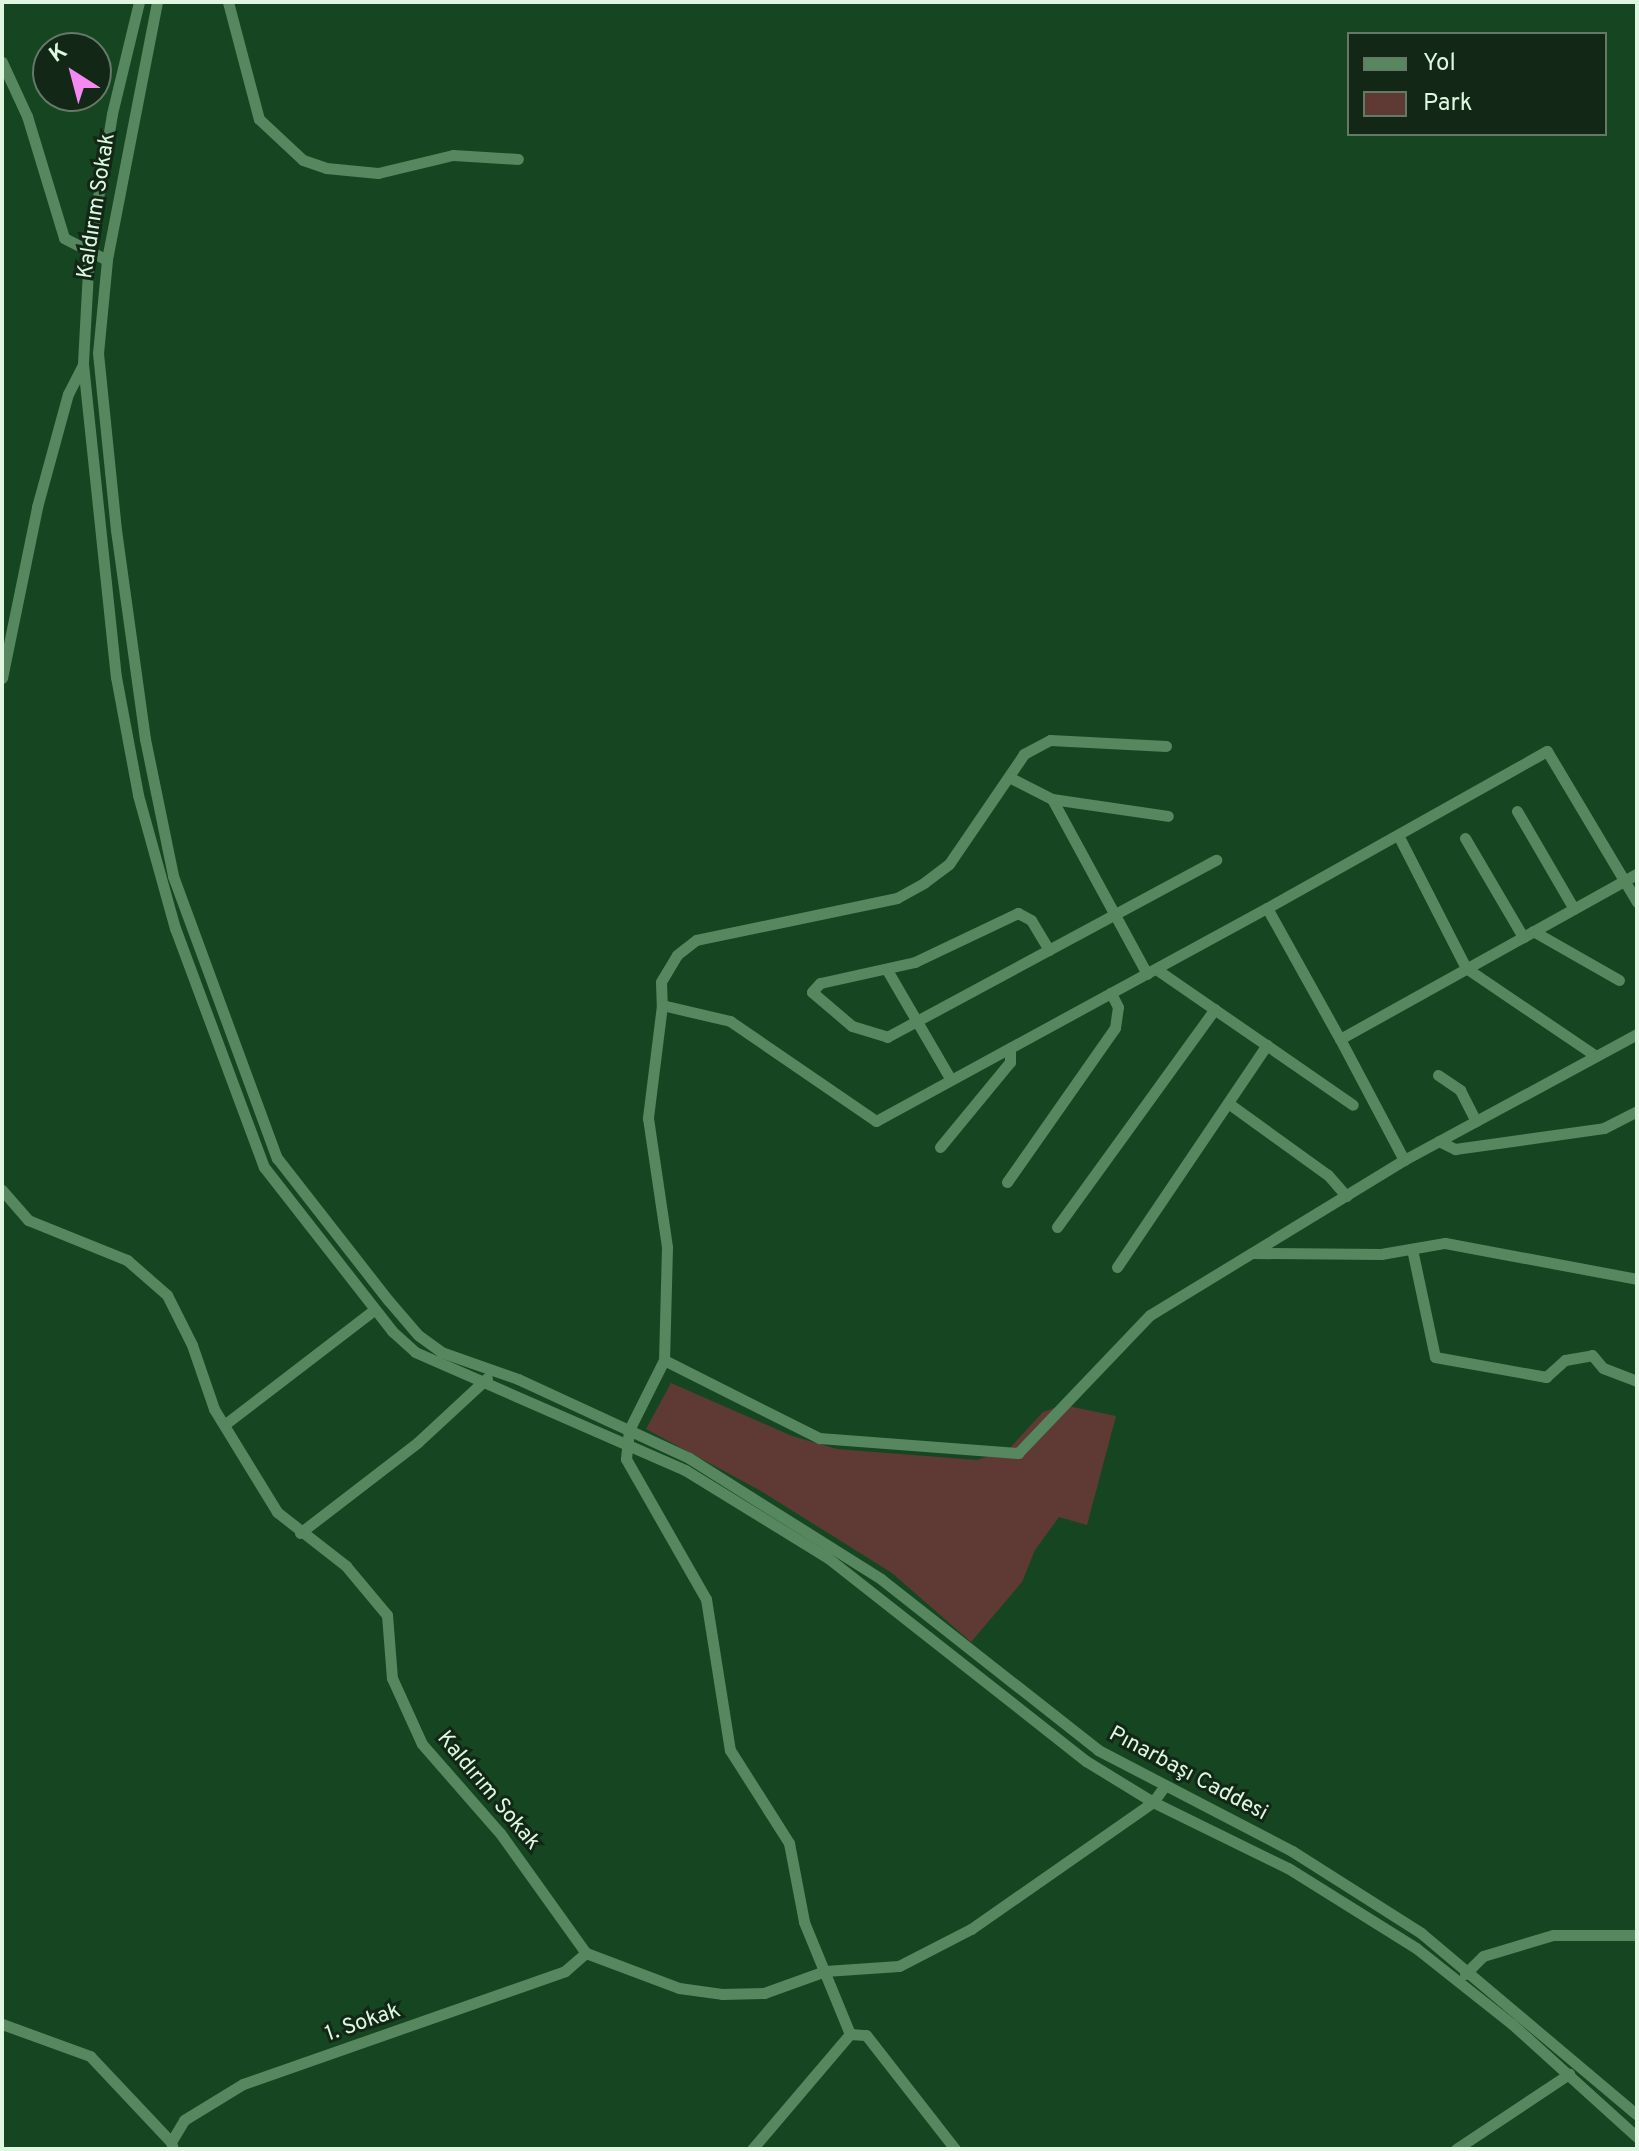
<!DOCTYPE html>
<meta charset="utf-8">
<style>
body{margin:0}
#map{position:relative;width:1639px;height:2151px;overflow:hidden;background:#154621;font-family:Overpass,sans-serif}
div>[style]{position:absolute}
.green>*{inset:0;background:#5f3a35}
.minor>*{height:11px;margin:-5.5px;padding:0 5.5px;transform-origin:5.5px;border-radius:5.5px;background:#56875e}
span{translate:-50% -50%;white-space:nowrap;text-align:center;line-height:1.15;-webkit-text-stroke:6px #132716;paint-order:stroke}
.street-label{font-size:22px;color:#ddf7e0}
.frame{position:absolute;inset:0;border:4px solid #ddf7e0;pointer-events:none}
.legend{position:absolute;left:1347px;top:32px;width:260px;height:104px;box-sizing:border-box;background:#132716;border:2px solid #647a67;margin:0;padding:10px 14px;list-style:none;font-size:24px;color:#ddf7e0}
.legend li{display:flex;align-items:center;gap:16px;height:40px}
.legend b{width:40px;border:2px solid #647a67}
.north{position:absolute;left:32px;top:32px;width:80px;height:80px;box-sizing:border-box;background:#132716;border:2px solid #647a67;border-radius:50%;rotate:324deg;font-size:22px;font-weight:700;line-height:32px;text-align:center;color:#ddf7e0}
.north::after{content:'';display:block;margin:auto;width:28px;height:36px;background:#f489f0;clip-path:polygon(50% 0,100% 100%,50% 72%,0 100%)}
</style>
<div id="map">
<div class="green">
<i style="clip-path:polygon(671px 1383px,792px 1436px,837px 1449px,977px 1460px,1008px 1450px,1043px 1412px,1063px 1405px,1116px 1416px,1087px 1525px,1059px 1517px,1035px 1550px,1022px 1582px,971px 1642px,892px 1573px,761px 1491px,646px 1429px)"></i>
</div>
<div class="minor">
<i style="left:139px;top:2px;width:115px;rotate:103.6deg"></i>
<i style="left:112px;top:114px;width:140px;rotate:99.5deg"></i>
<i style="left:89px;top:252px;width:112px;rotate:93.1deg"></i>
<i style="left:83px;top:364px;width:315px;rotate:84deg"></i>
<i style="left:116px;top:677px;width:120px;rotate:79.4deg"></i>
<i style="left:138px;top:795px;width:138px;rotate:74.5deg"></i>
<i style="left:175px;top:928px;width:255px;rotate:69.6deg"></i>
<i style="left:264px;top:1167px;width:208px;rotate:52deg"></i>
<i style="left:392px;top:1331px;width:31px;rotate:42deg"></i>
<i style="left:415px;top:1352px;width:295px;rotate:23.6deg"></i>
<i style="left:685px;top:1470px;width:168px;rotate:31.6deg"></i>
<i style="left:828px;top:1558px;width:328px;rotate:38.2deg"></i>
<i style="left:1086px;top:1761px;width:79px;rotate:31.5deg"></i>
<i style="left:1153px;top:1802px;width:150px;rotate:26.1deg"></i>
<i style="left:1288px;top:1868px;width:151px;rotate:32deg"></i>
<i style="left:1416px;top:1948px;width:122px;rotate:38.4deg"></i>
<i style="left:1512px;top:2024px;width:169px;rotate:42.1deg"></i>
<i style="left:157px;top:2px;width:263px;rotate:101deg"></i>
<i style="left:107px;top:260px;width:93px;rotate:95.5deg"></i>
<i style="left:98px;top:353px;width:178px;rotate:84.2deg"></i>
<i style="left:116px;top:530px;width:211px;rotate:82.1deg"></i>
<i style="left:145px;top:739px;width:140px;rotate:78.4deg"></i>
<i style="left:173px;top:876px;width:301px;rotate:69.8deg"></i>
<i style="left:277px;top:1158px;width:180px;rotate:52deg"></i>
<i style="left:388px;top:1300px;width:46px;rotate:49.4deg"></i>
<i style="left:418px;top:1335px;width:29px;rotate:36deg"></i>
<i style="left:441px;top:1352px;width:82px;rotate:19.3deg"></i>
<i style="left:518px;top:1379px;width:188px;rotate:24.8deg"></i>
<i style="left:689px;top:1458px;width:227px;rotate:32.2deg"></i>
<i style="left:881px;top:1579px;width:276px;rotate:38.2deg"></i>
<i style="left:1098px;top:1750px;width:219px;rotate:27.5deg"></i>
<i style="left:1292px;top:1851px;width:153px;rotate:32.4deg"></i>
<i style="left:1421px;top:1933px;width:282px;rotate:40.1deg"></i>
<i style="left:228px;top:2px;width:121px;rotate:75.2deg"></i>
<i style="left:259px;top:119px;width:60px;rotate:43deg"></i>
<i style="left:303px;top:160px;width:24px;rotate:19deg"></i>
<i style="left:326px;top:168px;width:52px;rotate:5.5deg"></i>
<i style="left:378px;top:173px;width:77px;rotate:-13.5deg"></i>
<i style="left:453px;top:155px;width:65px;rotate:3.5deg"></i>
<i style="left:2px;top:62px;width:60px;rotate:65.2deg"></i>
<i style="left:27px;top:116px;width:127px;rotate:73.1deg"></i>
<i style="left:64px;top:238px;width:48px;rotate:27.1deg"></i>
<i style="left:2px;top:678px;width:175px;rotate:-78.4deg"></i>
<i style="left:37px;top:507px;width:117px;rotate:-74.7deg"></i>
<i style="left:68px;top:394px;width:31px;rotate:-63deg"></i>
<i style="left:1166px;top:746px;width:116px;rotate:-177deg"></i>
<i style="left:1050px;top:740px;width:30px;rotate:152deg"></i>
<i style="left:1024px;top:754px;width:133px;rotate:124.3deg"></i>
<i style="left:949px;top:864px;width:31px;rotate:143deg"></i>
<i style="left:924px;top:883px;width:31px;rotate:151deg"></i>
<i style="left:897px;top:898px;width:205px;rotate:168.2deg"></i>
<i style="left:696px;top:940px;width:24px;rotate:142deg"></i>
<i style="left:677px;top:955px;width:31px;rotate:121deg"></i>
<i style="left:661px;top:982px;width:23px;rotate:88deg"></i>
<i style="left:662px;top:1005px;width:70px;rotate:13.2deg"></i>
<i style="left:730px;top:1021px;width:177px;rotate:34.4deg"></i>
<i style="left:876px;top:1121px;width:445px;rotate:-28.6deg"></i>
<i style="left:1267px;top:908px;width:150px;rotate:60.9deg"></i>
<i style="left:1340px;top:1039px;width:340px;rotate:-29.1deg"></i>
<i style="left:1009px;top:777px;width:48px;rotate:27.1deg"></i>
<i style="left:1052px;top:799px;width:199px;rotate:61.5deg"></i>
<i style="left:1052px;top:799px;width:117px;rotate:8.3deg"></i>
<i style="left:1517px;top:811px;width:113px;rotate:59.8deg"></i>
<i style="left:1398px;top:835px;width:149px;rotate:62.9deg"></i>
<i style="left:1466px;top:968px;width:157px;rotate:34.1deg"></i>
<i style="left:1465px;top:838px;width:115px;rotate:59.6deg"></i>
<i style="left:1267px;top:908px;width:321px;rotate:-29.3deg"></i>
<i style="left:1547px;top:751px;width:176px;rotate:59.2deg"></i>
<i style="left:1533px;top:931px;width:99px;rotate:29.7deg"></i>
<i style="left:1049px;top:950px;width:35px;rotate:-121deg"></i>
<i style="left:1031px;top:920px;width:15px;rotate:-152deg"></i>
<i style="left:1018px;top:913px;width:114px;rotate:154.6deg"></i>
<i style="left:915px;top:962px;width:97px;rotate:167.5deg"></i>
<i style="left:820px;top:983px;width:12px;rotate:132deg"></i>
<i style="left:812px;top:992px;width:52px;rotate:40.4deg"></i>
<i style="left:852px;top:1026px;width:37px;rotate:17deg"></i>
<i style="left:887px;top:1037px;width:374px;rotate:-28.3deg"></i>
<i style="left:1156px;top:969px;width:239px;rotate:34.6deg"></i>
<i style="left:887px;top:970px;width:127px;rotate:59.8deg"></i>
<i style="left:662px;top:1005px;width:114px;rotate:97.1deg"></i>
<i style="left:648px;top:1118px;width:130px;rotate:81.6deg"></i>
<i style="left:667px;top:1247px;width:113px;rotate:91.5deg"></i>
<i style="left:664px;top:1360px;width:78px;rotate:116.6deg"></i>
<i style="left:629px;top:1430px;width:29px;rotate:96deg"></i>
<i style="left:626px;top:1459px;width:161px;rotate:60.3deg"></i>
<i style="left:706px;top:1599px;width:153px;rotate:81deg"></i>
<i style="left:730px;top:1750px;width:110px;rotate:57.6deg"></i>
<i style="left:789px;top:1843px;width:80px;rotate:79.2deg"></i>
<i style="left:804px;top:1922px;width:121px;rotate:67.7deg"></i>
<i style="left:850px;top:2034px;width:151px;rotate:130.4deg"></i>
<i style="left:1340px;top:1039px;width:137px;rotate:62.1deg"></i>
<i style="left:1438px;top:1075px;width:27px;rotate:34deg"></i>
<i style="left:1460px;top:1090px;width:35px;rotate:63deg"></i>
<i style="left:1228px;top:1103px;width:123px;rotate:35.8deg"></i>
<i style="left:1328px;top:1175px;width:28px;rotate:49deg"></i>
<i style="left:1439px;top:1141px;width:18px;rotate:27deg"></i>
<i style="left:1455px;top:1149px;width:150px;rotate:-8deg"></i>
<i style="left:1604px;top:1128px;width:37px;rotate:-27deg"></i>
<i style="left:940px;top:1147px;width:110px;rotate:-50.5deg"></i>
<i style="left:1010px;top:1062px;width:14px;rotate:-90deg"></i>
<i style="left:1007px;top:1182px;width:188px;rotate:-55deg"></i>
<i style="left:1115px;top:1028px;width:21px;rotate:-82deg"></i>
<i style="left:1118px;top:1007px;width:16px;rotate:-117deg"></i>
<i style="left:2px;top:1190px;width:40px;rotate:49deg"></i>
<i style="left:28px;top:1220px;width:107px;rotate:22deg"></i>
<i style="left:127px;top:1260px;width:53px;rotate:41.2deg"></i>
<i style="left:167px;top:1295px;width:56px;rotate:63.4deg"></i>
<i style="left:192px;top:1345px;width:68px;rotate:71deg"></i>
<i style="left:214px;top:1409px;width:121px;rotate:58.5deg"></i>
<i style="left:277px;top:1512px;width:88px;rotate:38deg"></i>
<i style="left:346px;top:1566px;width:64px;rotate:50.1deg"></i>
<i style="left:387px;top:1615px;width:63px;rotate:85.5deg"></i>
<i style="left:392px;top:1678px;width:72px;rotate:65.6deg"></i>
<i style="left:422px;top:1744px;width:118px;rotate:48.8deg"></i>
<i style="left:500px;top:1833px;width:148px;rotate:54.4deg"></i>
<i style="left:1057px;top:1227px;width:269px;rotate:-54.1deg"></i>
<i style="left:1412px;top:1249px;width:110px;rotate:78deg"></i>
<i style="left:1435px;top:1357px;width:113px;rotate:10.2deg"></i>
<i style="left:1546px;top:1377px;width:25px;rotate:-42deg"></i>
<i style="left:1565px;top:1360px;width:27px;rotate:-10deg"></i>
<i style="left:1592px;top:1355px;width:17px;rotate:50deg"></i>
<i style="left:1603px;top:1368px;width:36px;rotate:21deg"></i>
<i style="left:1252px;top:1253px;width:129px;rotate:0.4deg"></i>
<i style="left:1381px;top:1254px;width:65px;rotate:-9.8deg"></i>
<i style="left:1445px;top:1243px;width:195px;rotate:10.6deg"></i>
<i style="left:1117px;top:1267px;width:268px;rotate:-56deg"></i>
<i style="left:664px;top:1360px;width:174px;rotate:26.7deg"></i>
<i style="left:819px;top:1438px;width:200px;rotate:4.3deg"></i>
<i style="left:1018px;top:1453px;width:191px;rotate:-46.3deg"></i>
<i style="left:1150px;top:1315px;width:298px;rotate:-31.4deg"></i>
<i style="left:1404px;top:1160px;width:265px;rotate:-28.4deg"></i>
<i style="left:224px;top:1425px;width:190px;rotate:-37.5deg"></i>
<i style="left:300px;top:1533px;width:149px;rotate:-37.6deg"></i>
<i style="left:418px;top:1442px;width:94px;rotate:-42.8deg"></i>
<i style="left:586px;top:1953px;width:99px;rotate:20.6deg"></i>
<i style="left:679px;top:1988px;width:43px;rotate:7.9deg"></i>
<i style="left:722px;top:1994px;width:42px;rotate:-1.4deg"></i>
<i style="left:764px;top:1993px;width:65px;rotate:-19.8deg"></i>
<i style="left:825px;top:1971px;width:74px;rotate:-3.9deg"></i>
<i style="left:899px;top:1966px;width:81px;rotate:-27.2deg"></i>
<i style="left:971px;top:1929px;width:222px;rotate:-34.9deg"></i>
<i style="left:1153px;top:1802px;width:17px;rotate:-54deg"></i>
<i style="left:1465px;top:1974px;width:25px;rotate:-45deg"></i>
<i style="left:1483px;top:1956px;width:73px;rotate:-16.7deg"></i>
<i style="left:1553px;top:1935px;width:84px"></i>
<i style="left:2px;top:2024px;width:94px;rotate:20deg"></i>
<i style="left:90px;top:2056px;width:118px;rotate:46.7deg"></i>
<i style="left:850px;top:2034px;width:16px;rotate:4deg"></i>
<i style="left:866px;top:2035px;width:145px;rotate:52deg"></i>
<i style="left:173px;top:2149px;width:7px;rotate:-106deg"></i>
<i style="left:171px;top:2142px;width:26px;rotate:-59deg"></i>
<i style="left:184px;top:2120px;width:69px;rotate:-31.4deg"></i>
<i style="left:243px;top:2084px;width:341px;rotate:-19.3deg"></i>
<i style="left:565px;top:1971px;width:28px;rotate:-41deg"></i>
<i style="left:1456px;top:2149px;width:136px;rotate:-33.6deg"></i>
</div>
<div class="street-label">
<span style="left:97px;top:206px;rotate:-81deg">Kaldırım Sokak</span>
<span style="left:1188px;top:1774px;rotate:28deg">Pınarbaşı Caddesi</span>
<span style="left:488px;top:1791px;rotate:50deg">Kaldırım Sokak</span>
<span style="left:363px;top:2023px;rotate:-19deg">1. Sokak</span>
</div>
<div class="frame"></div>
<ul class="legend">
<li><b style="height:10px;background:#56875e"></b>Yol</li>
<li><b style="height:22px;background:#5f3a35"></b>Park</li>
</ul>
<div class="north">K</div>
</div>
